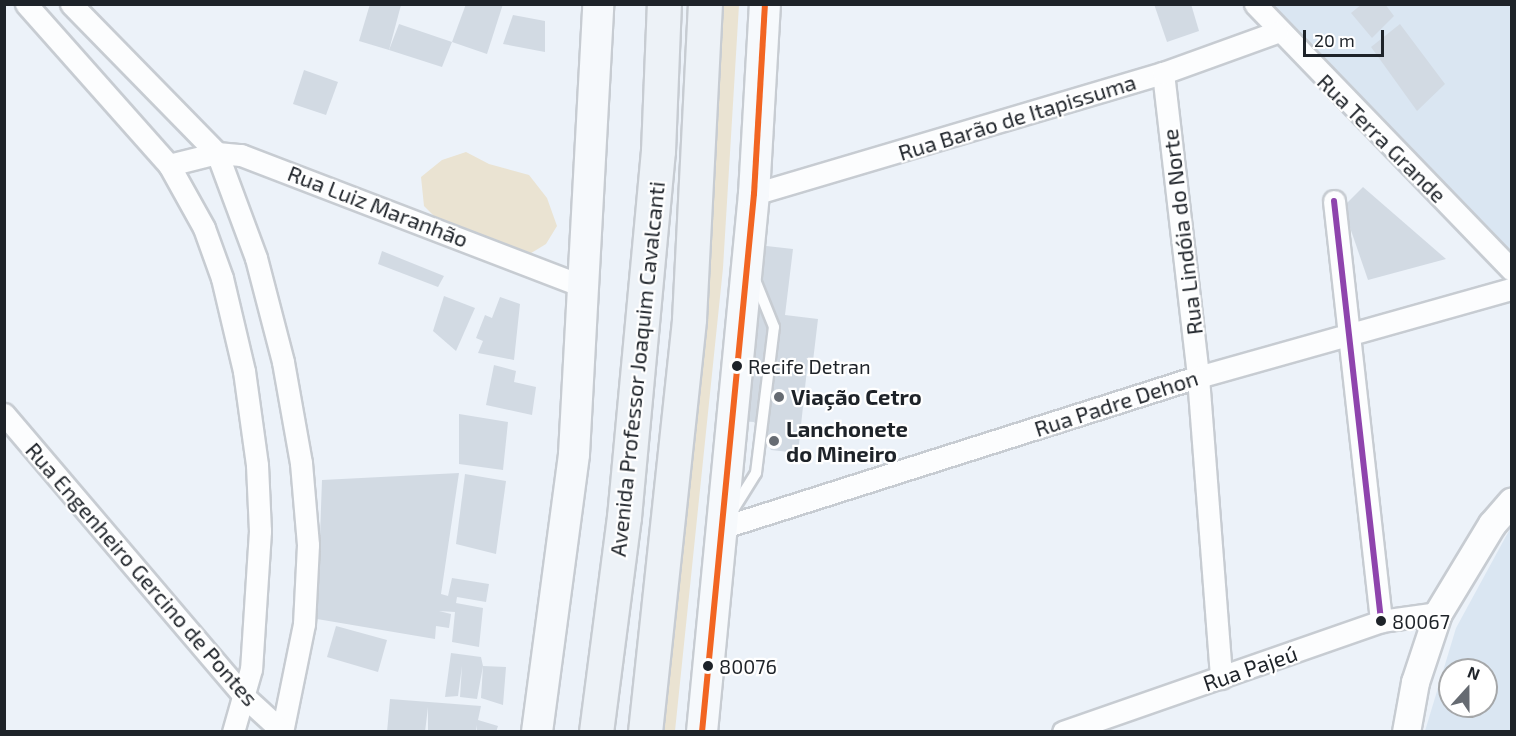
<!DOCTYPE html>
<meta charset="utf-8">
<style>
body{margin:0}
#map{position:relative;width:1516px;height:736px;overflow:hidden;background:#ecf2f9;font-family:"Exo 2",sans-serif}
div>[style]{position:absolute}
.built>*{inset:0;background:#dae6f2}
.green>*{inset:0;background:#eae3d2}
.building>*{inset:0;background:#d2dae3}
.roads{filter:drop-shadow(2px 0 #c7ccd2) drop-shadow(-2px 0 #c7ccd2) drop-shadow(0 2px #c7ccd2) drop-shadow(0 -2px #c7ccd2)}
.service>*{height:10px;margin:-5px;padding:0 5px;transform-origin:5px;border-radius:5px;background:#fcfdfe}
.minor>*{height:21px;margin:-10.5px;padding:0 10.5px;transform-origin:10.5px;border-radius:10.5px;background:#fcfdfe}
.tertiary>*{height:27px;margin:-13.5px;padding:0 13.5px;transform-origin:13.5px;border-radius:13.5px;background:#fcfdfe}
.secondary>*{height:30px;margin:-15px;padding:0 15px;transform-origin:15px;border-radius:15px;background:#f6f9fc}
.trunk>*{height:33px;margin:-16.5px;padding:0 16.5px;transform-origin:16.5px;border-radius:16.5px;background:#edf2f7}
.bus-1>*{height:6px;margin:-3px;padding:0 3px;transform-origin:3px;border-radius:3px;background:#f26522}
.bus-2>*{height:6px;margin:-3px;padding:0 3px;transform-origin:3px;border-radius:3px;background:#8e44ad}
.dots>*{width:16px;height:16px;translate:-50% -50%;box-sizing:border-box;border:3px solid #fff;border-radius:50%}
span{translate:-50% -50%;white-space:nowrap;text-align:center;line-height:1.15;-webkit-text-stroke:4.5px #fff;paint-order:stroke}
.bus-label{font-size:20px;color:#1e2329}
.left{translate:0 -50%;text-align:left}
.street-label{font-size:22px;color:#1e2329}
.poi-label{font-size:22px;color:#1e2329;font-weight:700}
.frame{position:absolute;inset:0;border:6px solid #1e2329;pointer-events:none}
.north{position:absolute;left:1438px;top:658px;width:60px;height:60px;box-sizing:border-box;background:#fff;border:2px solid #a5a7a9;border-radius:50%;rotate:21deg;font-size:16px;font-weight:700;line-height:24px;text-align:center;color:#1e2329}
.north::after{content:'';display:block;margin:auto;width:21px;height:27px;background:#666b72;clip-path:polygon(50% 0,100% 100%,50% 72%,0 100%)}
.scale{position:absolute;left:1303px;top:30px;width:81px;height:27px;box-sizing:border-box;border:3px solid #1e2329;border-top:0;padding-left:8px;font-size:18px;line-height:21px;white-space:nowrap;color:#1e2329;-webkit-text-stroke:4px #fff;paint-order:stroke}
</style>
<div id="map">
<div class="built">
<i style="clip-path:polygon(1265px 5px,1511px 5px,1511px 259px)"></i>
<i style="clip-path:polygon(evenodd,1511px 527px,1511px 731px,1425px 731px,1456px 628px,1511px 527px,1450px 670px,1486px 670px,1486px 706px,1450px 706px,1450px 670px)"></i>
</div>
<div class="green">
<i style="clip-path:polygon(718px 5px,739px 5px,723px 268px,675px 731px,657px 732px,708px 288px,708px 148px)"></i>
<i style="clip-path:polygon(466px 152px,489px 164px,529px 175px,547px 198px,557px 226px,546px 244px,523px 258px,444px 226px,424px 206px,421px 177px,442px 160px)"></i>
</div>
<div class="building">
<i style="clip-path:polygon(370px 4px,401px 5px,389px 50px,359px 41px)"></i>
<i style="clip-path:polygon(466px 4px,503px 4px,487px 54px,452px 42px)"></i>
<i style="clip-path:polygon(1154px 4px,1191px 4px,1199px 31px,1167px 42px)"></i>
<i style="clip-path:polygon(1362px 4px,1385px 4px,1394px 16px,1372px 38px,1351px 13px)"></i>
<i style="clip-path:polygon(513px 15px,545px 21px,545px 52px,503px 44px)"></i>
<i style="clip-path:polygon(399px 24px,452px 42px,442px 67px,389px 50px)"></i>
<i style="clip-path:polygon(1400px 24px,1445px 84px,1417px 111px,1371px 47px)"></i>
<i style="clip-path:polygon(304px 70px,338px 82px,326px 115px,293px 104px)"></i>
<i style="clip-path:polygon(1363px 187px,1446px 259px,1368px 280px,1343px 207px)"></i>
<i style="clip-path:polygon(757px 245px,793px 249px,785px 315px,818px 319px,813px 361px,808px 360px,798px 453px,771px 450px,754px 422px,739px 421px)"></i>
<i style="clip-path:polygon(382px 251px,444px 276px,438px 287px,378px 264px)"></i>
<i style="clip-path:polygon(444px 296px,475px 308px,456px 351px,433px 331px)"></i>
<i style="clip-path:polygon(500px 297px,520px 304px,514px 360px,478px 353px,483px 341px,476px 338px,485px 315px,492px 318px)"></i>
<i style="clip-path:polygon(494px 365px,516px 371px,514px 382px,536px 387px,532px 415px,486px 405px)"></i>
<i style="clip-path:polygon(459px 414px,508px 422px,503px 470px,459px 464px)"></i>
<i style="clip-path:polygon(459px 473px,441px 594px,448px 596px,452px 578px,489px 584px,486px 602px,457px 597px,456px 603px,483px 608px,479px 647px,452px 642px,455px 612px,439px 611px,451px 614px,449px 628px,436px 626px,435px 639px,317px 619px,322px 480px)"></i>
<i style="clip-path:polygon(465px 474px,506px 481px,496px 554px,456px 544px)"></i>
<i style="clip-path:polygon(336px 626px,387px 640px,378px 672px,327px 657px)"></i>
<i style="clip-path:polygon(451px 653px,481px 657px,483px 666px,506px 667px,503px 705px,481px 698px,483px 666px,477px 699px,460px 697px,462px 666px,458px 696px,445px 697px)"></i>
<i style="clip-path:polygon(390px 699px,481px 706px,478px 720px,498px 726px,496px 732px,477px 732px,477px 725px,476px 732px,428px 732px,428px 707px,425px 732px,387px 732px)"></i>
</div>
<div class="roads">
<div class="service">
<i style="left:731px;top:513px;width:47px;rotate:-58deg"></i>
<i style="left:756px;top:473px;width:147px;rotate:-83deg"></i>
<i style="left:774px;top:327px;width:51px;rotate:-112deg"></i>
</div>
<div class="minor">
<i style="left:26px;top:4px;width:215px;rotate:48.4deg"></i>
<i style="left:169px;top:165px;width:72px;rotate:60.9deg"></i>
<i style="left:204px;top:228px;width:53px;rotate:70.2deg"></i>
<i style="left:222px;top:278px;width:96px;rotate:76.7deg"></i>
<i style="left:244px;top:371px;width:95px;rotate:82.1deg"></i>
<i style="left:257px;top:465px;width:66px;rotate:87.4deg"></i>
<i style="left:260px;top:531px;width:138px;rotate:93.7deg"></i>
<i style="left:251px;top:669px;width:66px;rotate:105.9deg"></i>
<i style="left:71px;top:4px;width:209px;rotate:45.6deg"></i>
<i style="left:217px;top:153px;width:112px;rotate:69.6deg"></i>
<i style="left:256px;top:258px;width:107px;rotate:75.4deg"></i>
<i style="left:283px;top:362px;width:103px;rotate:79.9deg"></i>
<i style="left:301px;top:463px;width:82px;rotate:85.1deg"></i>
<i style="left:308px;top:545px;width:79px;rotate:92.9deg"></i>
<i style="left:304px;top:624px;width:110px;rotate:101.5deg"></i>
<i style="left:1255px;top:4px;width:370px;rotate:46deg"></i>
<i style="left:1163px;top:73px;width:306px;rotate:83.4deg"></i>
<i style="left:1198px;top:377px;width:302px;rotate:85.6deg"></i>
<i style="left:169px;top:165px;width:49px;rotate:-14deg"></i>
<i style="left:217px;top:153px;width:24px;rotate:5deg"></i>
<i style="left:241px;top:155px;width:366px;rotate:21deg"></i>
<i style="left:754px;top:194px;width:427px;rotate:-16.5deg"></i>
<i style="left:1163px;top:73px;width:121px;rotate:-19.8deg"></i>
<i style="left:1334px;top:201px;width:423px;rotate:83.6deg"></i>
<i style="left:4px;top:414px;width:373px;rotate:49.6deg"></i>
<i style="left:246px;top:698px;width:49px;rotate:42.5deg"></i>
<i style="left:724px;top:527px;width:497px;rotate:-17.6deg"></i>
<i style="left:1198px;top:377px;width:326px;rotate:-15.7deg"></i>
<i style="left:1063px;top:732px;width:337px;rotate:-19.2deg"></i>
<i style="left:1381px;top:621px;width:58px;rotate:-8deg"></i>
</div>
<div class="tertiary">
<i style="left:1406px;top:732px;width:51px;rotate:-79.8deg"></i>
<i style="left:1415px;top:682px;width:73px;rotate:-71.6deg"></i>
<i style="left:1438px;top:613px;width:104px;rotate:-58.8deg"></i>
<i style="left:1492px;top:524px;width:30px;rotate:-49deg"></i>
</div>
<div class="secondary">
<i style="left:537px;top:732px;width:280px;rotate:-82.4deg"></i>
<i style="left:574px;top:454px;width:451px;rotate:-86.9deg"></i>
<i style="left:702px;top:732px;width:541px;rotate:-84.48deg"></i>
<i style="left:754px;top:194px;width:190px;rotate:-86.7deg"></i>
</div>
<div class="trunk">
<i style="left:596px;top:732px;width:217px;rotate:-82.6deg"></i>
<i style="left:624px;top:517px;width:368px;rotate:-84.7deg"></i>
<i style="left:658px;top:151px;width:147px;rotate:-87.7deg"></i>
<i style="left:645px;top:732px;width:415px;rotate:-83.9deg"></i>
<i style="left:689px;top:319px;width:315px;rotate:-87.1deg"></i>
</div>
</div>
<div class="bus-1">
<i style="left:702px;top:732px;width:541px;rotate:-84.48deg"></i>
<i style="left:754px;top:194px;width:190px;rotate:-86.7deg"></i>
</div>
<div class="bus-2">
<i style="left:1334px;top:201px;width:423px;rotate:83.6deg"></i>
</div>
<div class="dots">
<i style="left:737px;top:366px;background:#1e2329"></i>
<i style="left:779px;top:397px;background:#666b72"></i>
<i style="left:774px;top:441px;background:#666b72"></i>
<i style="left:1381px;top:621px;background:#1e2329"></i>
<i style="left:708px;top:666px;background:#1e2329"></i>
</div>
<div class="bus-label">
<span class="left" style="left:748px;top:366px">Recife Detran</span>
<span class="left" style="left:1392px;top:621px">80067</span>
<span class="left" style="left:719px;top:666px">80076</span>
</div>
<div class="street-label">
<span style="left:1017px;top:117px;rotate:-17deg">Rua Barão de Itapissuma</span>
<span style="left:1382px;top:138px;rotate:45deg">Rua Terra Grande</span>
<span style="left:378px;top:206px;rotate:21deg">Rua Luiz Maranhão</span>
<span style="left:1182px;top:232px;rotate:-97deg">Rua Lindóia do Norte</span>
<span style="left:637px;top:369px;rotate:-84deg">Avenida Professor Joaquim Cavalcanti</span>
<span style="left:1116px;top:403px;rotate:-18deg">Rua Padre Dehon</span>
<span style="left:142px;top:574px;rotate:49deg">Rua Engenheiro Gercino de Pontes</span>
<span style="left:1250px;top:668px;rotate:-19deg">Rua Pajeú</span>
</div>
<div class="poi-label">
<span class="left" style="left:791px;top:397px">Viação Cetro</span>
<span class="left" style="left:786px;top:441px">Lanchonete<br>do Mineiro</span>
</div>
<div class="frame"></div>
<div class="north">N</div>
<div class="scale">20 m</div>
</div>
